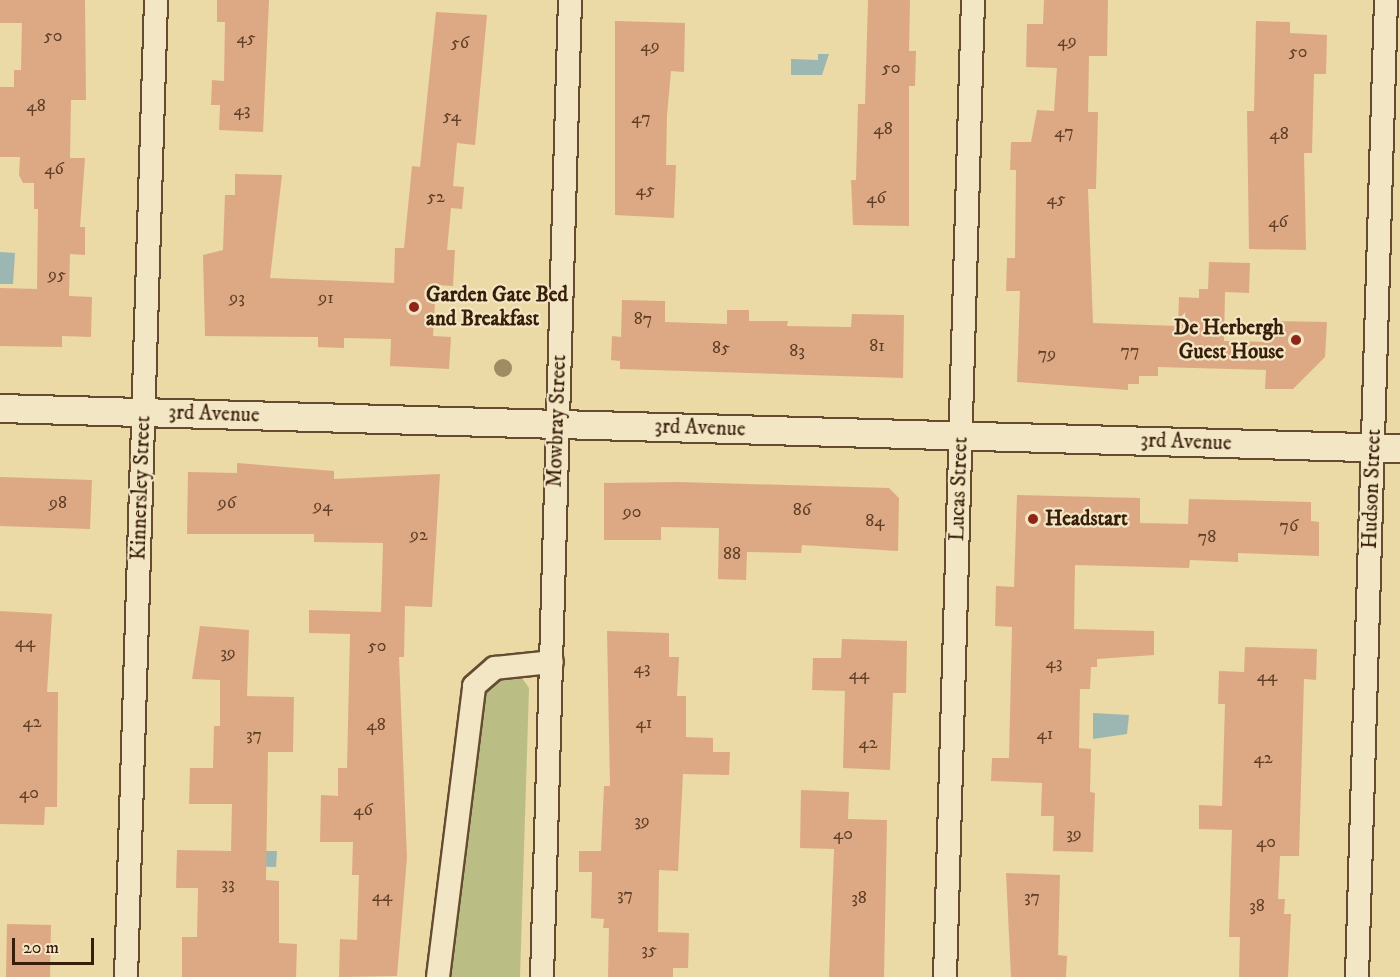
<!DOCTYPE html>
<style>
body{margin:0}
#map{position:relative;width:1400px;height:977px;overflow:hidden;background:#ebd9a6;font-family:"IM FELL DW Pica",serif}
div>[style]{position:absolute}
.green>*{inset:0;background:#bbbe84}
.water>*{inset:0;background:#9cb7b2}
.building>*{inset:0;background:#dda984}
.roads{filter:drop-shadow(2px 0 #654c30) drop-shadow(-2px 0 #654c30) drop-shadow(0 2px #654c30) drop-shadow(0 -2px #654c30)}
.minor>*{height:22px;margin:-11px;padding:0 11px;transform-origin:11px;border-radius:11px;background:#f2e6c5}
.tertiary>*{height:27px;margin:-13.5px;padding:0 13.5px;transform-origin:13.5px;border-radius:13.5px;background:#f2e6c5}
.trees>*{width:18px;height:18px;margin:-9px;border-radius:50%;background:#9e8c63}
.dots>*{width:16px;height:16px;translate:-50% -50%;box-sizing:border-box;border:3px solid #f2e6c5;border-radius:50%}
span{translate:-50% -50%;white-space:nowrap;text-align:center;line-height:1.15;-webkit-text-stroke:4.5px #f2e6c5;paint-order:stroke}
.number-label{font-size:18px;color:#614027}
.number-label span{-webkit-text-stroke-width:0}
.poi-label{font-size:21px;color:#381d08;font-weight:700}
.left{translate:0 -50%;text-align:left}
.right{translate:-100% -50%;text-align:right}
.street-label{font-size:21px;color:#381d08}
.scale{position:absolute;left:12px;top:938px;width:82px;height:27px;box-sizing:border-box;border:3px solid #381d08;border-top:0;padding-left:8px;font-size:18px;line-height:21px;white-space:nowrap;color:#381d08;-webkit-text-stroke:4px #f2e6c5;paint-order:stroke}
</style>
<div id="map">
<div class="green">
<i style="clip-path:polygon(520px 675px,529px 688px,520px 977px,448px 977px,480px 695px,494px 682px)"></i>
</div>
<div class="water">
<i style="clip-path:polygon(818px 54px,829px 54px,822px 75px,791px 75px,791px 59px,818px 60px)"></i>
<i style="clip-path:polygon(0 252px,15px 253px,13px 284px,0 284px)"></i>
<i style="clip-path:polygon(1093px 713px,1129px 715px,1127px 734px,1093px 739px)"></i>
<i style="clip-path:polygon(242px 851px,277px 851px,276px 867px,242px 866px)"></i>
</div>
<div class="building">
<i style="clip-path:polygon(0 0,85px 0,86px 100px,71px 100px,70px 158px,85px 158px,80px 227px,85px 227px,85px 255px,70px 254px,69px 296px,92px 297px,91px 337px,62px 336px,62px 347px,0 346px,0 288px,37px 289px,38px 209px,34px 209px,34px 183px,23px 183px,19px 175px,20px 157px,0 157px,0 87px,14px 87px,14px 70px,21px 70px,22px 23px,0 23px)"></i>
<i style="clip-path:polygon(217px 0,269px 0,263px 132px,219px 130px,220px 105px,211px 105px,212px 80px,224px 81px,225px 22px,217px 22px)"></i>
<i style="clip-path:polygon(868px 0,910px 0,909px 51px,916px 51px,915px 86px,909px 86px,909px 226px,853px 225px,851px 180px,856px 180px,858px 104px,865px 104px)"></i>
<i style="clip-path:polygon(1044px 0,1108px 0,1107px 56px,1089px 56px,1088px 112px,1098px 112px,1096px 189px,1088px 189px,1093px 323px,1178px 326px,1179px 297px,1199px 298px,1199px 289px,1208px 289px,1209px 262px,1250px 263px,1249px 293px,1225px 292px,1224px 341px,1266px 342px,1266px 321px,1327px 322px,1325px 357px,1293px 389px,1265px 389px,1266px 370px,1158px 367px,1158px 376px,1139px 376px,1139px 384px,1128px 384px,1128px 390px,1017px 382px,1020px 291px,1006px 291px,1007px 258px,1015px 258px,1016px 170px,1010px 170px,1011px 142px,1031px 142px,1037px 110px,1054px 111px,1057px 68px,1026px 67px,1027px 24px,1043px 24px)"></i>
<i style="clip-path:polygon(436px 12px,487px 15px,475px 145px,457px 143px,453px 186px,464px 187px,462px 209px,451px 208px,447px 250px,455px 250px,453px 286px,436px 285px,433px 336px,451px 337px,449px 369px,390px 366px,391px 339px,344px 338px,344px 348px,318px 347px,318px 337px,205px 336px,203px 255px,223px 250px,225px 195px,235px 195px,235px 174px,282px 175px,270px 278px,394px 283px,395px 248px,404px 248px,412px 166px,420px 167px)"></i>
<i style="clip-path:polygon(615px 21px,685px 23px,684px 72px,671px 71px,667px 115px,666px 165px,676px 165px,674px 218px,615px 215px)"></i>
<i style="clip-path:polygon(1256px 21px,1290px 22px,1290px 33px,1327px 35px,1326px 74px,1314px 74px,1312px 153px,1304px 153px,1306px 250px,1249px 249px,1247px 111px,1254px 111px)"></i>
<i style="clip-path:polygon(622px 300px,665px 301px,665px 322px,727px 324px,727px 310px,749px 310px,749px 321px,788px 321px,787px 326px,851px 327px,852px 314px,904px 315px,903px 378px,620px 369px,620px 361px,611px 360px,612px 336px,621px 337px)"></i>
<i style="clip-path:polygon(237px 463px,334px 471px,334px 479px,440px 474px,432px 607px,405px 606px,404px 657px,399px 657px,407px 858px,397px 976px,339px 977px,340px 939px,357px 940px,359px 875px,352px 875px,353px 842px,320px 842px,321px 795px,338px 796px,338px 768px,347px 768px,350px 634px,309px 633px,309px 610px,381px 612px,383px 543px,314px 542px,314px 534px,187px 534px,188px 472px,237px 473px)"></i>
<i style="clip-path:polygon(0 477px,92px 480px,90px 529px,0 526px)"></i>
<i style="clip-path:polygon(679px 482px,889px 488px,899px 498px,898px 551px,802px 545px,801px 553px,747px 552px,746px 580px,718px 579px,719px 528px,661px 527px,661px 540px,604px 540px,604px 483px)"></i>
<i style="clip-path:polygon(1017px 495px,1140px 498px,1140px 523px,1188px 524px,1189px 499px,1311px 502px,1311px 521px,1319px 522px,1319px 556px,1238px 553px,1238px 562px,1190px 560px,1189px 568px,1075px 565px,1074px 629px,1154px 631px,1154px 655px,1097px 659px,1097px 667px,1091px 667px,1090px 689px,1080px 689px,1079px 748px,1091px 749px,1090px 792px,1095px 793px,1093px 852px,1053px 851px,1054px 816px,1041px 816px,1042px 783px,991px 781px,992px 758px,1009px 758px,1012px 627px,995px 626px,996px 586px,1014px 587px)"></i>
<i style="clip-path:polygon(0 611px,52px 614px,47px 692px,58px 692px,57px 807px,45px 807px,44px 825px,0 824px)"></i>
<i style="clip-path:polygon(200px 626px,249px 630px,247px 696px,294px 697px,293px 752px,268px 752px,266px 880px,279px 881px,279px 943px,297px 944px,296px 977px,182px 977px,182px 937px,197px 937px,198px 888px,176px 888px,177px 850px,231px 851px,232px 804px,189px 804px,190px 768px,213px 768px,214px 726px,220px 726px,220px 680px,192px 679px)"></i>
<i style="clip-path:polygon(607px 631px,669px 633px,669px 657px,679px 657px,677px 696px,686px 696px,686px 737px,713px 738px,713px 752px,730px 752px,729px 775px,683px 774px,678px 871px,659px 870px,658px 932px,689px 933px,688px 968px,673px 968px,673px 977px,608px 977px,609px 928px,603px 928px,604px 919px,591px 918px,592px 872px,579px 872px,579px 851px,601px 851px,604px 786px,610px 786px)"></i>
<i style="clip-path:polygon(842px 639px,907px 641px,906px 693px,893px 693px,890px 770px,843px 768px,845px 691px,812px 690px,813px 658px,841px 658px)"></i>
<i style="clip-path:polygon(1245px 647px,1317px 649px,1316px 680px,1304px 679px,1299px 856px,1280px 856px,1278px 899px,1285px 899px,1284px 914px,1291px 914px,1288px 977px,1239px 977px,1240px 937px,1229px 937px,1232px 830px,1199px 829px,1199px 805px,1222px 806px,1225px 704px,1218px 704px,1219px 671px,1244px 672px)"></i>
<i style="clip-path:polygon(801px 790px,849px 792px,848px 819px,887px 820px,884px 977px,829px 977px,834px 849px,800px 848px)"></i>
<i style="clip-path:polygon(1006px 873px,1060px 875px,1058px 955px,1067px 956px,1066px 977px,1011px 977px)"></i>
<i style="clip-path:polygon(7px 924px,51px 925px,50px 977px,6px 977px)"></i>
</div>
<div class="roads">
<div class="minor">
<i style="left:126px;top:977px;width:977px;rotate:-88.24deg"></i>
<i style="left:438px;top:977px;width:293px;rotate:-82.9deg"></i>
<i style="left:474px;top:686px;width:28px;rotate:-41deg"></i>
<i style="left:495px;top:668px;width:57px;rotate:-6deg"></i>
<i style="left:542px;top:977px;width:977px;rotate:-88.36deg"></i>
<i style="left:945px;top:977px;width:977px;rotate:-88.36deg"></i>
<i style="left:1357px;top:977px;width:977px;rotate:-88.3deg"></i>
</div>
<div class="tertiary">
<i style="left:0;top:408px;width:1401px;rotate:1.64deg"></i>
</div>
</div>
<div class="trees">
<i style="left:503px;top:368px"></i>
</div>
<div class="dots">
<i style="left:414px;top:307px;background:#8f2418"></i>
<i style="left:1296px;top:340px;background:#8f2418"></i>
<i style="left:1033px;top:519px;background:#8f2418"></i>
</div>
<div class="number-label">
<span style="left:53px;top:36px">50</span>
<span style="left:246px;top:38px">45</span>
<span style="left:1067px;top:41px">49</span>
<span style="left:460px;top:43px">56</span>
<span style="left:650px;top:46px">49</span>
<span style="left:1298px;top:52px">50</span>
<span style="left:891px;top:68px">50</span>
<span style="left:36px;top:106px">48</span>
<span style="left:242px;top:110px">43</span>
<span style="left:452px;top:116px">54</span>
<span style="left:641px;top:118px">47</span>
<span style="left:883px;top:129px">48</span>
<span style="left:1064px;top:132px">47</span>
<span style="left:1279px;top:134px">48</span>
<span style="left:54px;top:169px">46</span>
<span style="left:645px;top:190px">45</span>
<span style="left:436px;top:197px">52</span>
<span style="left:876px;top:198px">46</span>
<span style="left:1056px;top:199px">45</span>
<span style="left:1278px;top:222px">46</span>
<span style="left:57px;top:275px">95</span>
<span style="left:237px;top:298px">93</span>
<span style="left:326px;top:298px">91</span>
<span style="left:643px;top:319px">87</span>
<span style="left:877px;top:346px">81</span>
<span style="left:721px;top:348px">85</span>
<span style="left:797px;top:351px">83</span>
<span style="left:1130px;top:351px">77</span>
<span style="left:1047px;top:354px">79</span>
<span style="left:58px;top:503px">98</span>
<span style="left:227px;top:503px">96</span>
<span style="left:323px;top:506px">94</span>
<span style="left:802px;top:510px">86</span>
<span style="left:632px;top:512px">90</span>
<span style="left:875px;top:521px">84</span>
<span style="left:1289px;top:526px">76</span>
<span style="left:419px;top:535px">92</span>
<span style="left:1207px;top:537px">78</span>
<span style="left:732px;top:554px">88</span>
<span style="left:25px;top:642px">44</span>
<span style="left:377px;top:646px">50</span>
<span style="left:228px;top:653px">39</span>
<span style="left:1054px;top:663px">43</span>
<span style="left:642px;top:668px">43</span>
<span style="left:859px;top:674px">44</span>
<span style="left:1267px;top:676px">44</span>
<span style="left:32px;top:722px">42</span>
<span style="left:644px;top:723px">41</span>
<span style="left:376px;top:725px">48</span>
<span style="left:1045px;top:734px">41</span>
<span style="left:254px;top:735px">37</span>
<span style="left:868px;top:743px">42</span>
<span style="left:1263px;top:758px">42</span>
<span style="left:29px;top:793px">40</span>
<span style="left:363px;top:810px">46</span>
<span style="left:642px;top:821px">39</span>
<span style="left:843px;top:834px">40</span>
<span style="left:1074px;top:834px">39</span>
<span style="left:1266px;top:842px">40</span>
<span style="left:228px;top:884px">33</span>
<span style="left:625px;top:895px">37</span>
<span style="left:382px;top:896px">44</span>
<span style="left:1032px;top:897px">37</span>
<span style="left:859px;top:898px">38</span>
<span style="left:1257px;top:906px">38</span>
<span style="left:649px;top:950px">35</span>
</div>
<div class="poi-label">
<span class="left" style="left:426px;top:307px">Garden Gate Bed<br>and Breakfast</span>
<span class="right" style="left:1284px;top:340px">De Herbergh<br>Guest House</span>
<span class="left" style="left:1045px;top:519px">Headstart</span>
</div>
<div class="street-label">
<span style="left:214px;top:414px;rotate:2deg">3rd Avenue</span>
<span style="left:557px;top:421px;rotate:-88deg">Mowbray Street</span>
<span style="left:700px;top:428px;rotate:2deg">3rd Avenue</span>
<span style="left:1186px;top:442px;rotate:2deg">3rd Avenue</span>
<span style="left:141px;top:488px;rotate:-88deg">Kinnersley Street</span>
<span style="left:959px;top:489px;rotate:-88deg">Lucas Street</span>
<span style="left:1372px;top:489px;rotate:-88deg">Hudson Street</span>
</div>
<div class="scale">20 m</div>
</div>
